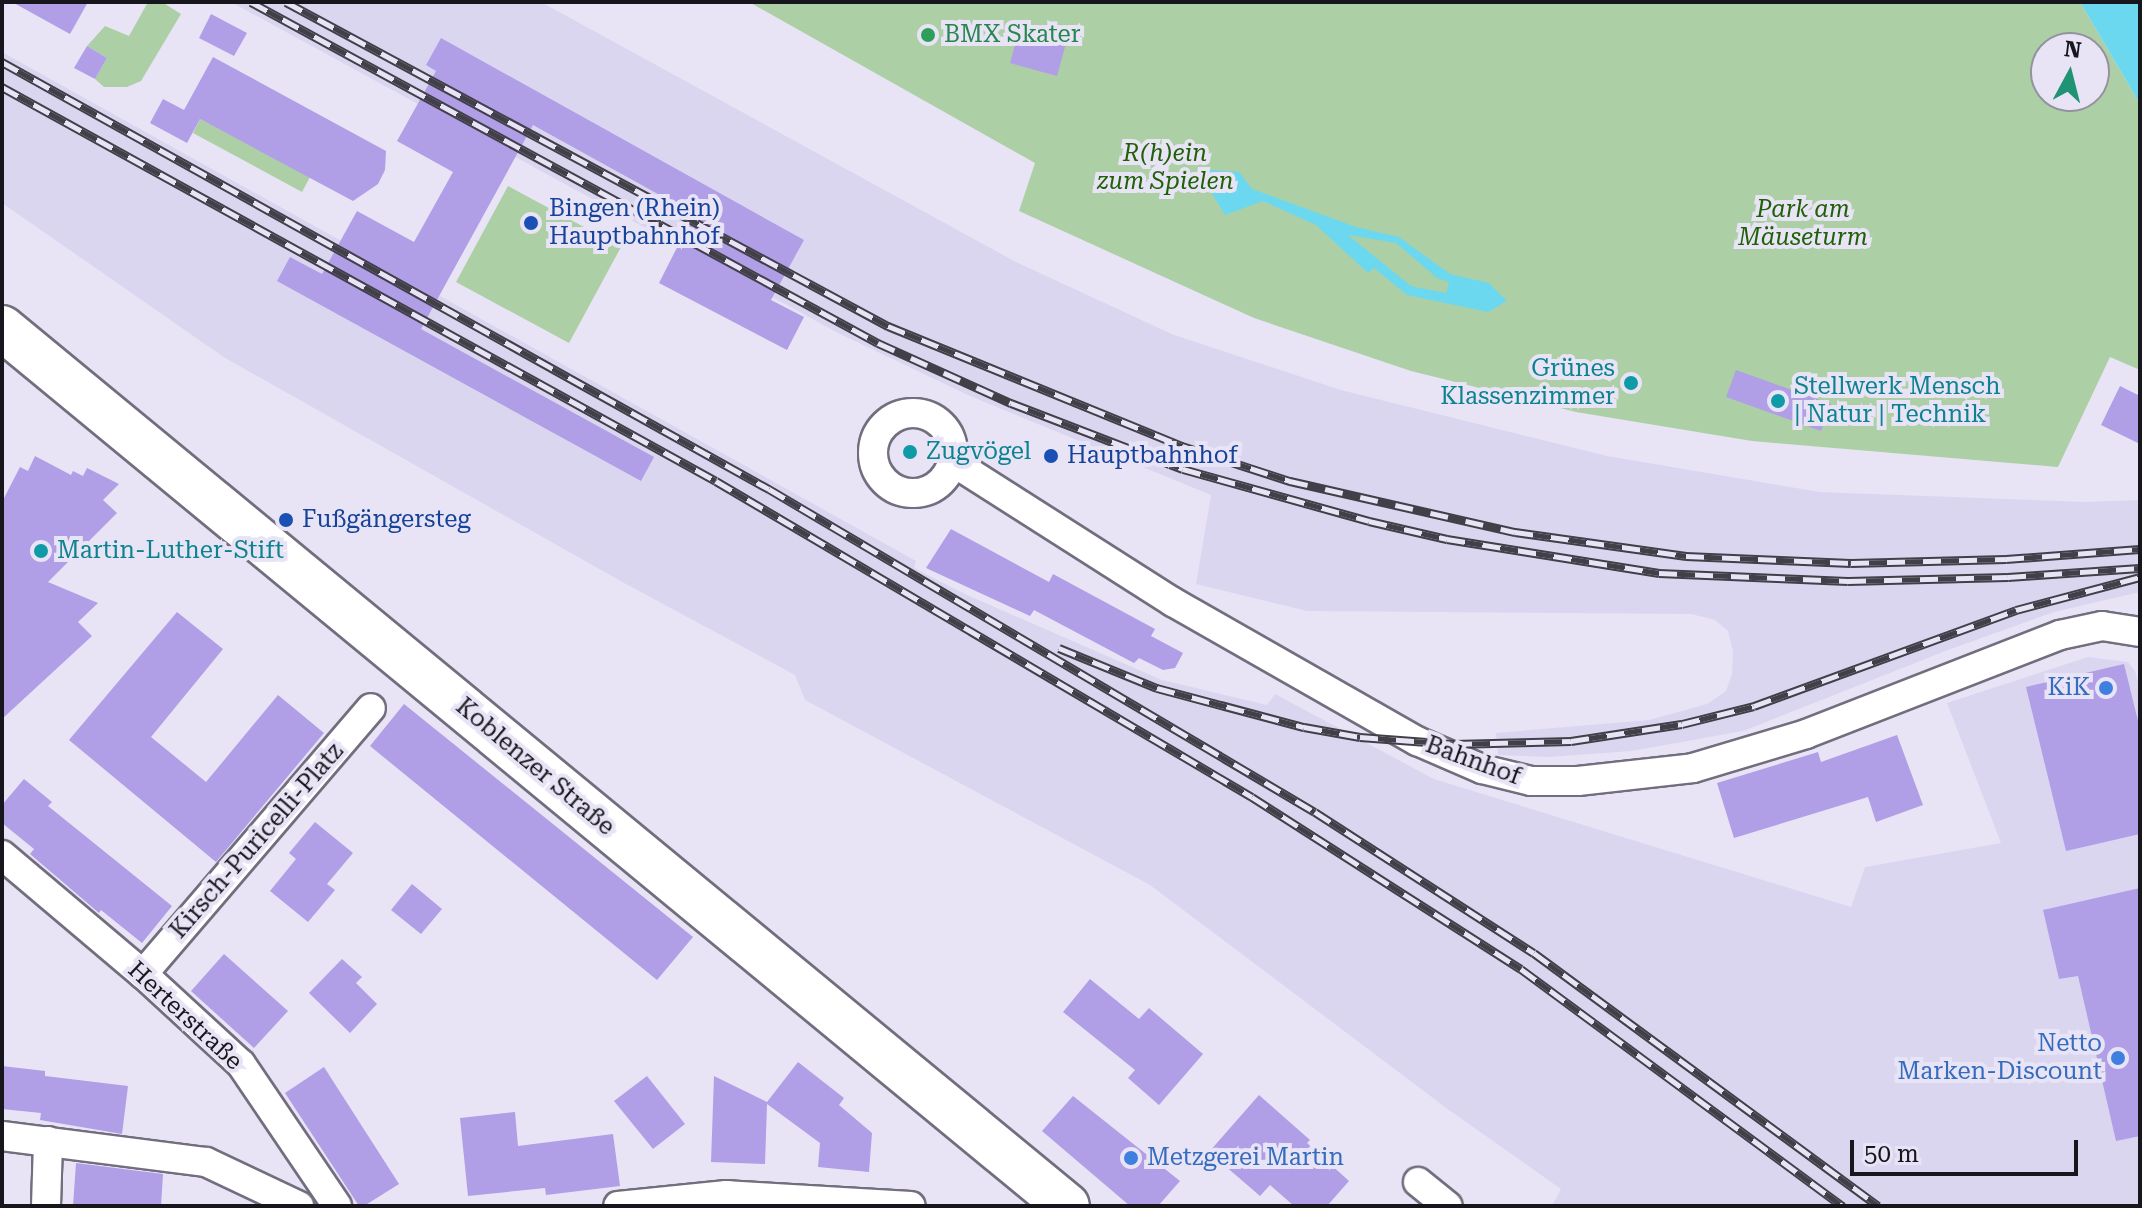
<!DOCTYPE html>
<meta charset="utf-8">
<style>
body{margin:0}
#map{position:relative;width:2142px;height:1208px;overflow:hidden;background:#e8e4f6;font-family:"Roboto Serif",serif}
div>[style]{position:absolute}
.built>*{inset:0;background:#dbd6f0}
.green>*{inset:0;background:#adcfa5}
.water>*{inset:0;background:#6cd8f0}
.building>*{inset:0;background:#b09ee6}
.roads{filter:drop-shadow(2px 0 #726e7e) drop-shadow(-2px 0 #726e7e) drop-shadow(0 2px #726e7e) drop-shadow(0 -2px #726e7e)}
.street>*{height:28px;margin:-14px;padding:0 14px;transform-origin:14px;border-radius:14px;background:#fff}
.street>.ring{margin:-14px;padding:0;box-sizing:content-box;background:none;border:28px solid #fff;border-radius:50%}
.primary>*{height:44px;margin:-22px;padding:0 22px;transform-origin:22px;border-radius:22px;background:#fff}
.rail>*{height:9px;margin-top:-4.5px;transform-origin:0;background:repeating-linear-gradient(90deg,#e8e4f6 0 18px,#413f48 0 36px);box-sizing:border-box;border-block:2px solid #413f48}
.dots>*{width:22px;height:22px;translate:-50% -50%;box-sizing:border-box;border:4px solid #e8e4f6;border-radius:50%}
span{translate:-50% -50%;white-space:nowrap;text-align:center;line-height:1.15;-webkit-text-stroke:8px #e8e4f6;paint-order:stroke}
.leisure-label{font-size:24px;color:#27864d}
.left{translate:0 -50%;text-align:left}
.park-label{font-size:24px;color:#1f6106;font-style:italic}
.transit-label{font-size:24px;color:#164399}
.culture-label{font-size:24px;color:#0d838f}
.right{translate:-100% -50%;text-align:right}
.shop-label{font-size:24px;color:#366cbe}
.street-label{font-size:24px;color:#17161c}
.frame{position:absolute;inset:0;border:4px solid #17161c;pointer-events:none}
.north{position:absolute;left:2030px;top:32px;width:80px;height:80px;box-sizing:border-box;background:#e8e4f6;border:2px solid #94929f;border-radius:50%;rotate:7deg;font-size:22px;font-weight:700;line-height:32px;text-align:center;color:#17161c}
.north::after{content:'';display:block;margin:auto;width:28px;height:36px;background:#209375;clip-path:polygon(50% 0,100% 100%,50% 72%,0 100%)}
.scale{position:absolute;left:1850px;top:1140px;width:228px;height:36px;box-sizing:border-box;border:4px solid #17161c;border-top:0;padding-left:10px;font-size:24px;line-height:28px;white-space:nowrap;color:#17161c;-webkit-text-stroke:6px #e8e4f6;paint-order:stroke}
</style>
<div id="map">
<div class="built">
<i style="clip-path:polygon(231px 2px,541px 2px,1016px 262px,1174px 335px,1341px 390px,1607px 456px,1820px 492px,2085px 502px,2140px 500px,2140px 592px,2054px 612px,1948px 650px,1743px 731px,1632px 751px,1549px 757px,1498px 755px,1496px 733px,1649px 720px,1707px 704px,1726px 691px,1732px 674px,1733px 651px,1728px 631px,1715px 620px,1691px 614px,1307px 611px,1196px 584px,1211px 495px,970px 396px,838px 333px)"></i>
<i style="clip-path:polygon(2px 52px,916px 561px,914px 568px,967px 595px,1162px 680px,1267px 705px,1275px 694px,1434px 779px,1851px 907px,1865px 867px,2001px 843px,1947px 703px,2088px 657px,2128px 662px,2135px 671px,2140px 690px,2140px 1206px,1552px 1206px,1561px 1189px,1449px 1110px,1150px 885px,805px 700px,795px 675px,624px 583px,225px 358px,2px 203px)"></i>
</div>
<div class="green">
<i style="clip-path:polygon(148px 2px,162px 2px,181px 14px,141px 81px,127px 87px,104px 87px,95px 79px,107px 58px,87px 46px,105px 26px,129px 36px)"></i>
<i style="clip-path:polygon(evenodd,749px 2px,2080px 2px,2140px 104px,2140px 370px,2110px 357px,2058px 467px,1752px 441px,1576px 412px,1411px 371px,1254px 318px,1019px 211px,1035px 163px,749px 2px,2046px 48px,2094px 48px,2094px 96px,2046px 96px,2046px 48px)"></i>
<i style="clip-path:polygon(200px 119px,310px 177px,302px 192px,193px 133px)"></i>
<i style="clip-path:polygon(508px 186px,621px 247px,569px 343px,456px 282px)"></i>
</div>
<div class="water">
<i style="clip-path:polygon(2080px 2px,2140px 2px,2140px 104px)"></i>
<i style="clip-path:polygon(evenodd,1197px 169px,1239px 172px,1252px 189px,1356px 227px,1399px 237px,1450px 274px,1489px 283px,1507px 301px,1488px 312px,1407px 295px,1374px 268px,1368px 273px,1316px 225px,1263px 201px,1225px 215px,1197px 169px,1348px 235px,1396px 243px,1437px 278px,1449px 282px,1446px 293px,1411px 286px,1348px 235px)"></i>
</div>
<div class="building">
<i style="clip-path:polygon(12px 2px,88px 2px,70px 34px)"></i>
<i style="clip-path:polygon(211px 14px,247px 33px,234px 56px,199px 38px)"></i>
<i style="clip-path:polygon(1021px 23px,1068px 36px,1057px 76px,1010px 63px)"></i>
<i style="clip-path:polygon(441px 38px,804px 240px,771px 300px,804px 317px,787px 350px,659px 283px,694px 214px,533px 125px,421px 329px,654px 457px,641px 481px,277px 281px,290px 257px,322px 274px,357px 211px,414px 242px,453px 172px,397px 141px,436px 71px,426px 65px)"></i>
<i style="clip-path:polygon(87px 46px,107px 58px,95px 79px,74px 68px)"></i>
<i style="clip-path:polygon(213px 57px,386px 151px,385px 170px,378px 184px,353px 201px,200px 119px,187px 143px,150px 123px,163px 99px,184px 110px)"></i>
<i style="clip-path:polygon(1736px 370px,1831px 404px,1821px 431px,1726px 397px)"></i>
<i style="clip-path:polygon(2120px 386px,2140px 396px,2140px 444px,2101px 425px)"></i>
<i style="clip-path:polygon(35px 456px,71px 475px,73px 471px,83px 476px,87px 468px,119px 484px,103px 500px,117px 513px,48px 582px,98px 603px,78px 622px,92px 636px,2px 719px,2px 502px,20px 467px,28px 471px)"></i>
<i style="clip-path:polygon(951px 529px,1049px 582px,1053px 574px,1155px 629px,1151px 636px,1183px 653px,1175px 668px,1163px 670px,1139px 658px,1134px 663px,1034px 610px,1030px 616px,926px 568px)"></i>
<i style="clip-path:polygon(177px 612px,223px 649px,151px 737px,206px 782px,278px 695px,324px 733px,216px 862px,69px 740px)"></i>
<i style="clip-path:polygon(2124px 664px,2140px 729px,2140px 834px,2066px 851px,2026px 687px)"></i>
<i style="clip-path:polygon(404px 704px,693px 937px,657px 980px,370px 746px)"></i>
<i style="clip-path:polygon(1897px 735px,1923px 805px,1876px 822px,1868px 797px,1734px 838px,1717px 783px,1818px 752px,1821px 762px)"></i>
<i style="clip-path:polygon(24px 779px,52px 802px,48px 806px,172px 906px,142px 943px,101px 910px,99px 913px,30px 854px,34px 849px,2px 823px,2px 805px)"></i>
<i style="clip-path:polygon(315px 822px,353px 853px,327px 884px,335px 890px,308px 922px,270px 891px,296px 859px,289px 853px)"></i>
<i style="clip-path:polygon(412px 884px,442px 909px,421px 934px,391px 910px)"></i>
<i style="clip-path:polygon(2140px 888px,2140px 1136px,2116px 1141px,2078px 976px,2059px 979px,2043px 910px)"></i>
<i style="clip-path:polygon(224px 954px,288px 1011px,254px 1048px,191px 991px)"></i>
<i style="clip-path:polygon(342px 959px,362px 977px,356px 983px,377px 1004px,350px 1033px,309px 993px)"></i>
<i style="clip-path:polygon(1090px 979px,1139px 1019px,1149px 1008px,1203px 1054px,1159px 1105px,1128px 1078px,1135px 1070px,1063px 1012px)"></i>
<i style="clip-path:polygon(798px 1062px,844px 1098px,839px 1105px,872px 1133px,869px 1172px,818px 1167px,820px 1143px,767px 1104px,765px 1164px,711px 1162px,714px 1076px,767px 1102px)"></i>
<i style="clip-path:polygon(2px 1066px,45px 1071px,45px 1076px,128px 1086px,122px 1134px,40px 1120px,41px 1113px,2px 1109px)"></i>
<i style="clip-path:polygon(324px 1067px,399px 1184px,364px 1206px,359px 1206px,285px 1093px)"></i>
<i style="clip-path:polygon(647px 1076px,685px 1124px,653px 1149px,614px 1101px)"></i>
<i style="clip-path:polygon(1259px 1095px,1310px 1140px,1307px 1143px,1349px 1181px,1327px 1206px,1294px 1206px,1270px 1185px,1260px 1196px,1209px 1152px)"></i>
<i style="clip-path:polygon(1073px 1096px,1180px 1181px,1158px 1206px,1130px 1206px,1042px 1131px)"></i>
<i style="clip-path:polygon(515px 1112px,518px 1146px,613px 1134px,620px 1186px,546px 1195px,545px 1188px,468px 1196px,460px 1118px)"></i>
<i style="clip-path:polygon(76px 1163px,163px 1174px,161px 1206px,73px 1206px)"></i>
</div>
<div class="roads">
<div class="street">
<i class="ring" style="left:873px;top:413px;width:52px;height:52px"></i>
<i style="left:953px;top:462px;width:261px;rotate:32.5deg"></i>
<i style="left:1173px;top:602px;width:281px;rotate:29.7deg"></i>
<i style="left:1417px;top:741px;width:71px;rotate:23.3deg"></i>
<i style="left:1482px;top:769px;width:50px;rotate:13.8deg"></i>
<i style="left:1531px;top:781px;width:47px"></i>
<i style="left:1578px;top:781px;width:116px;rotate:-6.4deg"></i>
<i style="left:1693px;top:768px;width:118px;rotate:-16.7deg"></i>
<i style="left:1806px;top:734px;width:273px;rotate:-21.3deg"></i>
<i style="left:2060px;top:635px;width:43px;rotate:-12.1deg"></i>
<i style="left:2102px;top:626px;width:38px;rotate:9deg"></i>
<i style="left:2px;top:855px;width:185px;rotate:40.2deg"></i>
<i style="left:143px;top:974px;width:133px;rotate:42.6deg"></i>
<i style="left:241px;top:1064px;width:171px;rotate:55.9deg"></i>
<i style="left:143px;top:974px;width:350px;rotate:-49.4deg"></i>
<i style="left:2px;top:1136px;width:206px;rotate:7.3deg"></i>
<i style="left:206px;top:1162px;width:103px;rotate:25.3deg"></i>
<i style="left:1418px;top:1182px;width:38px;rotate:39deg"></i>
<i style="left:46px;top:1206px;width:65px;rotate:-88.2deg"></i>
<i style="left:618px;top:1206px;width:109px;rotate:-5.8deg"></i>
<i style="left:726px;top:1195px;width:185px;rotate:3.4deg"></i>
</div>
<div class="primary">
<i style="left:2px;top:328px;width:1380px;rotate:39.5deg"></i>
</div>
</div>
<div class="rail">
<i style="left:251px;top:2px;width:714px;rotate:28.54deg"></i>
<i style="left:878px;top:343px;width:146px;rotate:24.3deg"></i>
<i style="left:1011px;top:403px;width:184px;rotate:21deg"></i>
<i style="left:1183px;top:469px;width:193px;rotate:15.6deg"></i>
<i style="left:1369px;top:521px;width:80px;rotate:13deg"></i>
<i style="left:1447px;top:539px;width:215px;rotate:9.1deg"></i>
<i style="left:1659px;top:573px;width:189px;rotate:2.4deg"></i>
<i style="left:1848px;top:581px;width:160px;rotate:-1.4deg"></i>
<i style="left:2008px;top:577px;width:132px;rotate:-3.9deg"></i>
<i style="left:286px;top:2px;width:684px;rotate:28.29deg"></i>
<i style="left:888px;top:326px;width:318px;rotate:22.2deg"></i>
<i style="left:1182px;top:446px;width:114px;rotate:18deg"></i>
<i style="left:1290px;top:481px;width:231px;rotate:12.8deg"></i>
<i style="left:1515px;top:532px;width:173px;rotate:8deg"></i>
<i style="left:1686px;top:556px;width:165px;rotate:2.4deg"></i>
<i style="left:1851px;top:563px;width:155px;rotate:-1.5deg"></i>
<i style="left:2006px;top:559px;width:134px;rotate:-4.3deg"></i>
<i style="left:2px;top:62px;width:878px;rotate:29.11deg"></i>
<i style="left:769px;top:489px;width:634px;rotate:30.61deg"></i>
<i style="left:1315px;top:812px;width:260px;rotate:32.8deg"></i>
<i style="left:1534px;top:953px;width:427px;rotate:36.3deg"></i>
<i style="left:2px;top:87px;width:815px;rotate:28.89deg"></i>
<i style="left:716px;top:481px;width:622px;rotate:30.52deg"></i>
<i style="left:1252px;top:797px;width:319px;rotate:32.6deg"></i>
<i style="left:1521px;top:969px;width:400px;rotate:36.4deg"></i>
<i style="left:1059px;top:648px;width:106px;rotate:22.2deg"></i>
<i style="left:1157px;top:688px;width:152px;rotate:14.9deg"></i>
<i style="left:1304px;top:727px;width:57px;rotate:10.1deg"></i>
<i style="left:1360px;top:737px;width:94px;rotate:4.3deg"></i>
<i style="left:1454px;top:744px;width:117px;rotate:-1.5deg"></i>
<i style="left:1571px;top:741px;width:112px;rotate:-8.7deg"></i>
<i style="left:1682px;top:724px;width:74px;rotate:-14deg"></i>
<i style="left:1754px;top:706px;width:279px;rotate:-20.1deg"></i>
<i style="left:2016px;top:610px;width:128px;rotate:-14.9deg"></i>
</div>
<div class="dots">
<i style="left:928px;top:35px;background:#2e9e5b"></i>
<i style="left:531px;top:223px;background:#1a4fb4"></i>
<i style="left:1631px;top:383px;background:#0f9aa8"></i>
<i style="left:1778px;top:401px;background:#0f9aa8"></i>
<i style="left:910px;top:452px;background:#0f9aa8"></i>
<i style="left:1051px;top:456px;background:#1a4fb4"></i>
<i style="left:286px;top:520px;background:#1a4fb4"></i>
<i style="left:41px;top:551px;background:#0f9aa8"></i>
<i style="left:2106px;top:688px;background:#3f7fe0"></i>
<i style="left:2118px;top:1058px;background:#3f7fe0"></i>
<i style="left:1131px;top:1158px;background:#3f7fe0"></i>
</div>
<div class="leisure-label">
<span class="left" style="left:944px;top:35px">BMX Skater</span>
</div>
<div class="park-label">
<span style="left:1165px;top:168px">R(h)ein<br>zum Spielen</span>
<span style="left:1803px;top:224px">Park am<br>Mäuseturm</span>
</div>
<div class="transit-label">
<span class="left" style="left:549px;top:223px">Bingen (Rhein)<br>Hauptbahnhof</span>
<span class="left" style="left:1067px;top:456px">Hauptbahnhof</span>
<span class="left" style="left:302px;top:520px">Fußgängersteg</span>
</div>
<div class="culture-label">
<span class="right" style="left:1615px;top:383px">Grünes<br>Klassenzimmer</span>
<span class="left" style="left:1794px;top:401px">Stellwerk Mensch<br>| Natur | Technik</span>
<span class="left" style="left:926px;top:452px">Zugvögel</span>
<span class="left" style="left:57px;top:551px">Martin-Luther-Stift</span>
</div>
<div class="shop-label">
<span class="right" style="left:2090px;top:688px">KiK</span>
<span class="right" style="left:2102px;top:1058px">Netto<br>Marken-Discount</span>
<span class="left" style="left:1147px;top:1158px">Metzgerei Martin</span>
</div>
<div class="street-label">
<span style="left:1473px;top:761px;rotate:20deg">Bahnhof</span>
<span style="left:535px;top:767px;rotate:40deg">Koblenzer Straße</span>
<span style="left:257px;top:841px;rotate:-49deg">Kirsch-Puricelli-Platz</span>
<span style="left:185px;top:1016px;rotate:43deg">Herterstraße</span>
</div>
<div class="frame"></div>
<div class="north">N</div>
<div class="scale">50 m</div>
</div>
